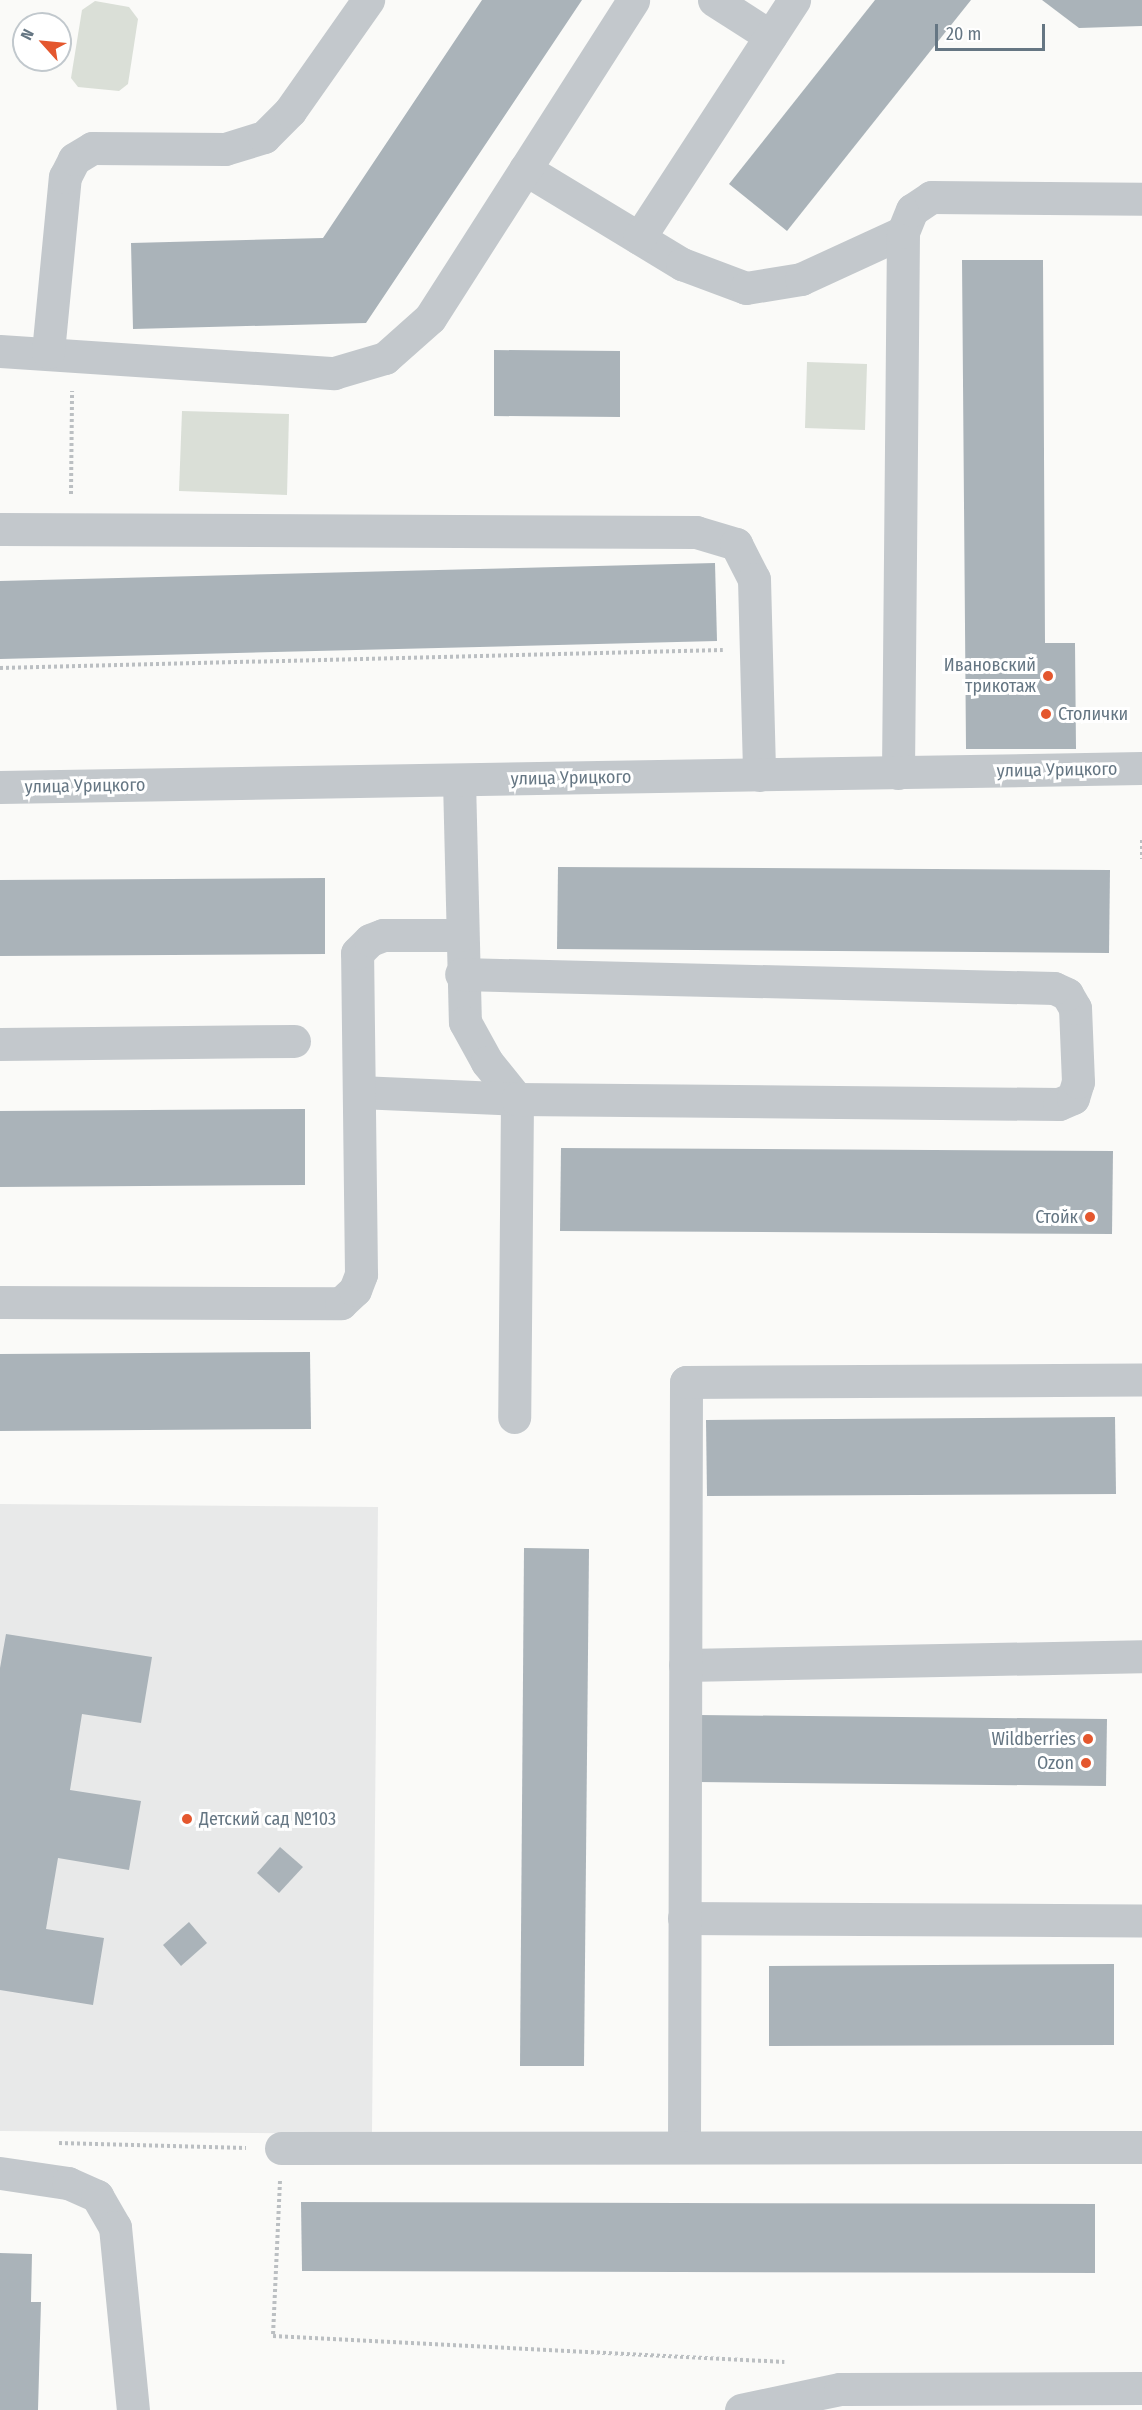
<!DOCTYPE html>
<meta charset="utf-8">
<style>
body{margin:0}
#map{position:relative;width:1142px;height:2410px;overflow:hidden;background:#fafaf8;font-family:"Fira Sans Condensed",sans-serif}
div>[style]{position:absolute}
.built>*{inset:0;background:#e8e9e9}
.green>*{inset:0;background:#dadfd7}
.building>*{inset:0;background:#aab3b9}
.path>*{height:4px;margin-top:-2px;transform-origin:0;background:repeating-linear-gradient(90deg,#bbbfc2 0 3px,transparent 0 6px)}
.minor>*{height:33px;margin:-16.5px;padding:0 16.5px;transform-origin:16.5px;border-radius:16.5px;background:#c3c8cc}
.dots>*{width:16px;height:16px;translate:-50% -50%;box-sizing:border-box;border:3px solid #fff;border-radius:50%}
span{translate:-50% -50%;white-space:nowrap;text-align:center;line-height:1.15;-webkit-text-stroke:6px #fff;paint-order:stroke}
.poi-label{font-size:18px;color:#657683}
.right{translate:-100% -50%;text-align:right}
.left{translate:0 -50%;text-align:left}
.street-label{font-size:18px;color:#657683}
.north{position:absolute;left:12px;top:12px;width:60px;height:60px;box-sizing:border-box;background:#fff;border:2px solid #c1c8cd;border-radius:50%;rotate:297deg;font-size:16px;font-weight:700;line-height:24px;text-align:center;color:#657683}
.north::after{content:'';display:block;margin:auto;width:21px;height:27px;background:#e4572e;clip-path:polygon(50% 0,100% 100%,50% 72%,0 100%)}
.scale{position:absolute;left:935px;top:24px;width:110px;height:27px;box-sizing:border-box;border:3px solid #657683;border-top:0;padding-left:8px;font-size:18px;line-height:21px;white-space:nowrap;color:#657683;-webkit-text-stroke:4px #fff;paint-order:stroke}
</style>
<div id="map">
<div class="built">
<i style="clip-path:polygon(0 1504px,378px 1507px,372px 2134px,0 2131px)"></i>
</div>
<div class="green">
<i style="clip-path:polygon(95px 1px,129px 7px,138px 19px,128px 84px,119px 91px,78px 87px,71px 78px,82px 10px)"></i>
<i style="clip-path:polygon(807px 362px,867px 364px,865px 430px,805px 428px)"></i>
<i style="clip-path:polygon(182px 411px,289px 414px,287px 495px,179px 491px)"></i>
</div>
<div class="building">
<i style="clip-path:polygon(482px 0,582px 0,366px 323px,133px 329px,131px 243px,323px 238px)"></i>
<i style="clip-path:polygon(875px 0,971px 0,787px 231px,729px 184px)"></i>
<i style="clip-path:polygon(1042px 0,1142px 0,1142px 26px,1079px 28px)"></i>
<i style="clip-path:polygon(962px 260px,1043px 260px,1045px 643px,1075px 643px,1076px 749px,966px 749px)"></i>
<i style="clip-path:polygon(494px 350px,620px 351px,620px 417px,494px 416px)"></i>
<i style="clip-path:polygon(715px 563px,717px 641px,0 659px,0 581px)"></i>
<i style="clip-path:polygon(558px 867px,1110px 870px,1109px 953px,557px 949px)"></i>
<i style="clip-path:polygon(325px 878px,325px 954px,0 956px,0 880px)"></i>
<i style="clip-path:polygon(305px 1109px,305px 1185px,0 1187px,0 1111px)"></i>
<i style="clip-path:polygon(561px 1148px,1113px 1151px,1112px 1234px,560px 1231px)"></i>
<i style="clip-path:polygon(310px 1352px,311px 1429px,0 1431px,0 1354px)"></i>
<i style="clip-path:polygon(1115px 1417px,1116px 1494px,707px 1496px,706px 1420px)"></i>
<i style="clip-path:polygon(524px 1548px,589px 1549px,584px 2066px,520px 2066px)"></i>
<i style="clip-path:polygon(6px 1634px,152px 1657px,141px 1723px,82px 1714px,70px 1790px,141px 1801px,129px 1870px,58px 1858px,46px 1929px,104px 1938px,93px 2005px,0 1990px,0 1668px)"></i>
<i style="clip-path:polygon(699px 1715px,1107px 1719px,1106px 1786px,698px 1782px)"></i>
<i style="clip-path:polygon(280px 1847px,303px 1867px,279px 1893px,257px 1873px)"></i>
<i style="clip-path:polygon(189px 1922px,207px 1943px,181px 1966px,163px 1945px)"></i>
<i style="clip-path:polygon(1114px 1964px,1114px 2045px,769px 2046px,769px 1966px)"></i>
<i style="clip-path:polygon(301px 2202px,1095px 2204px,1095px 2273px,302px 2271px)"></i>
<i style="clip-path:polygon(0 2253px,32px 2254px,31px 2302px,41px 2302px,38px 2410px,0 2410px)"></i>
</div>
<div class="path">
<i style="left:71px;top:494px;width:103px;rotate:-89.4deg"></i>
<i style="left:0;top:668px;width:723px;rotate:-1.43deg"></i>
<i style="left:1142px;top:840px;width:19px;rotate:90deg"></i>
<i style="left:59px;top:2143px;width:187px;rotate:1.5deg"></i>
<i style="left:280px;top:2181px;width:155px;rotate:92.6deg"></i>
<i style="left:273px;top:2336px;width:512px;rotate:2.91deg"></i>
</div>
<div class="minor">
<i style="left:714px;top:0;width:67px;rotate:32.7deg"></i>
<i style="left:525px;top:169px;width:184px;rotate:31.2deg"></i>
<i style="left:682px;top:264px;width:68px;rotate:20.6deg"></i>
<i style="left:746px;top:288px;width:56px;rotate:-9.3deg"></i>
<i style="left:801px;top:279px;width:112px;rotate:-24.7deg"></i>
<i style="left:639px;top:238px;width:284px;rotate:-56.9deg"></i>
<i style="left:0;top:351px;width:335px;rotate:3.8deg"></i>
<i style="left:334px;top:373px;width:53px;rotate:-16.4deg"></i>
<i style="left:385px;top:358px;width:60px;rotate:-41.6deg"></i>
<i style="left:430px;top:318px;width:377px;rotate:-57.4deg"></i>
<i style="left:48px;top:352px;width:176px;rotate:-84.5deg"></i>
<i style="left:65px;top:177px;width:20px;rotate:-63deg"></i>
<i style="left:74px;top:159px;width:21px;rotate:-31deg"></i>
<i style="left:92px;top:148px;width:133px;rotate:0.4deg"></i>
<i style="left:225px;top:149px;width:41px;rotate:-17.1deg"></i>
<i style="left:264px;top:137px;width:37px;rotate:-45deg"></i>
<i style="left:290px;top:111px;width:136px;rotate:-54.9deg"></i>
<i style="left:0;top:529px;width:696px;rotate:0.25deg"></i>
<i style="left:696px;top:532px;width:42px;rotate:16.7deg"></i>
<i style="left:736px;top:544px;width:39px;rotate:63deg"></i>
<i style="left:754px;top:579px;width:196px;rotate:88.5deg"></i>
<i style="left:898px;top:773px;width:541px;rotate:-89.47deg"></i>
<i style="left:903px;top:232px;width:24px;rotate:-68deg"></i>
<i style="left:912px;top:210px;width:23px;rotate:-34deg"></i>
<i style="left:931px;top:197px;width:211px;rotate:0.5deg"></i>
<i style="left:459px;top:780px;width:242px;rotate:88.6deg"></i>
<i style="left:465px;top:1022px;width:46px;rotate:61.2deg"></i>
<i style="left:487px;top:1062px;width:48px;rotate:51deg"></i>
<i style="left:517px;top:1099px;width:318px;rotate:90.5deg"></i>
<i style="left:0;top:787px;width:1142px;rotate:-0.95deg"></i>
<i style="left:0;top:1044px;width:294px;rotate:-0.6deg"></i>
<i style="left:359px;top:1092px;width:158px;rotate:2.5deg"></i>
<i style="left:517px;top:1099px;width:542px;rotate:0.53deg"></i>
<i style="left:1059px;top:1104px;width:15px;rotate:-23deg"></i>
<i style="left:1073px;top:1098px;width:17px;rotate:-73deg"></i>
<i style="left:1078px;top:1082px;width:74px;rotate:-92.3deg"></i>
<i style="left:1075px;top:1008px;width:16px;rotate:-120deg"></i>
<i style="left:1067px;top:994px;width:14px;rotate:-155deg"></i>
<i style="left:1054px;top:988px;width:593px;rotate:-178.65deg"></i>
<i style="left:0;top:1302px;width:341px;rotate:0.2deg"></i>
<i style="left:341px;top:1303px;width:19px;rotate:-43deg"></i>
<i style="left:355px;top:1290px;width:17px;rotate:-69deg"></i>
<i style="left:361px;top:1274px;width:321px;rotate:-90.7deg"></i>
<i style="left:357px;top:953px;width:18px;rotate:-45deg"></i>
<i style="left:370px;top:940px;width:14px;rotate:-21deg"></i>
<i style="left:383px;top:935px;width:78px"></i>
<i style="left:685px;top:1665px;width:457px;rotate:-1.1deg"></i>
<i style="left:684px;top:1918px;width:458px;rotate:0.3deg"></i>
<i style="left:684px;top:2146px;width:764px;rotate:-89.85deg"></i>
<i style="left:686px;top:1382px;width:456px;rotate:-0.3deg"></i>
<i style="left:281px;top:2148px;width:861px;rotate:-0.07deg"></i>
<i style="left:0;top:2173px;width:69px;rotate:8.4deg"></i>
<i style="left:68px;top:2183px;width:32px;rotate:24deg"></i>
<i style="left:97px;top:2196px;width:36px;rotate:60deg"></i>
<i style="left:115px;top:2227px;width:184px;rotate:84.4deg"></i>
<i style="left:741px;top:2410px;width:101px;rotate:-12deg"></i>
<i style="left:840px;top:2389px;width:302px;rotate:-0.2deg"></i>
</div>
<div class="dots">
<i style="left:1048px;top:676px;background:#e4572e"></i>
<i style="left:1046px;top:714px;background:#e4572e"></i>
<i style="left:1090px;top:1217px;background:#e4572e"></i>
<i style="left:1088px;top:1739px;background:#e4572e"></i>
<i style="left:1086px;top:1763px;background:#e4572e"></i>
<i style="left:187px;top:1819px;background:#e4572e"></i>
</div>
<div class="poi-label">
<span class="right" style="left:1036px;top:676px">Ивановский<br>трикотаж</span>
<span class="left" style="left:1058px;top:714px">Столички</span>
<span class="right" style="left:1078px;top:1217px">Стойк</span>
<span class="right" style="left:1076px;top:1739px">Wildberries</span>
<span class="right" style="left:1074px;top:1763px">Ozon</span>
<span class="left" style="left:199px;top:1819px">Детский сад №103</span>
</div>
<div class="street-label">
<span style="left:1057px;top:770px;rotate:-1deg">улица Урицкого</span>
<span style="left:571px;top:778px;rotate:-1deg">улица Урицкого</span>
<span style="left:85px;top:786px;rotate:-1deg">улица Урицкого</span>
</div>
<div class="north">N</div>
<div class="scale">20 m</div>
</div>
